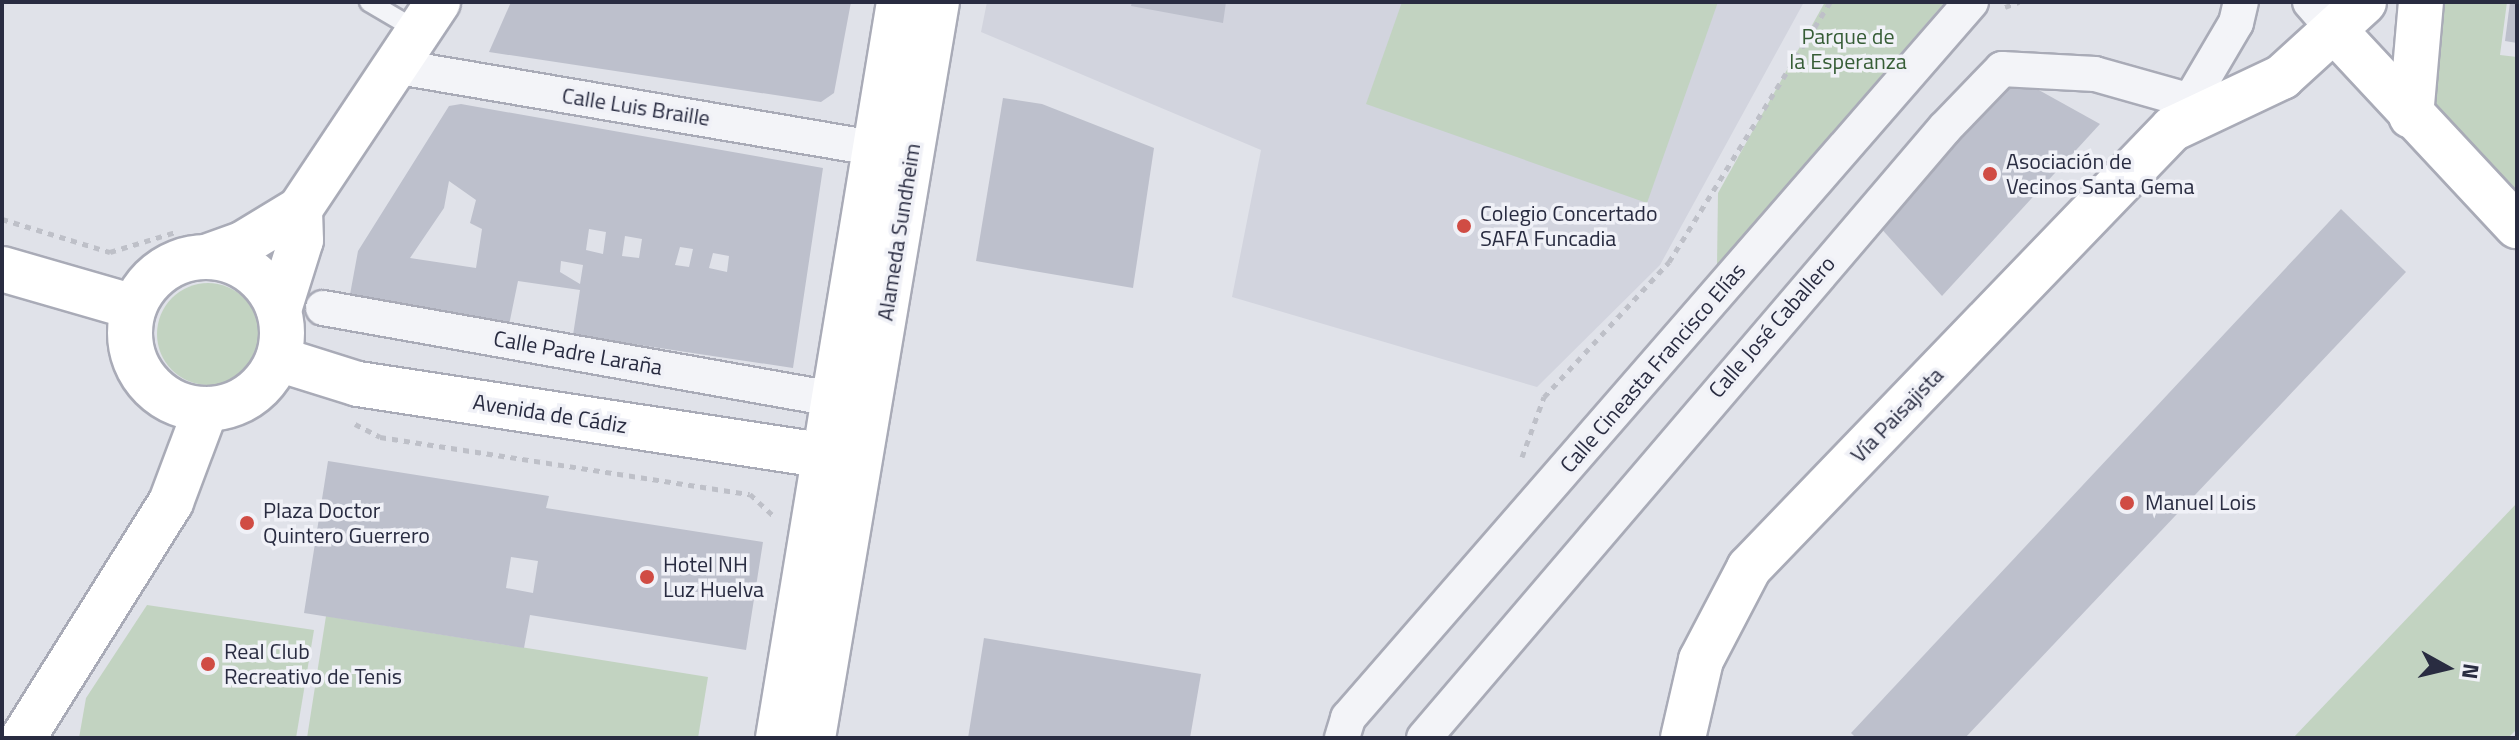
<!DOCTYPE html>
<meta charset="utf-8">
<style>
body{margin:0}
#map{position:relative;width:2519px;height:740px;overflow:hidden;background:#e0e2e9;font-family:"Titillium Web",sans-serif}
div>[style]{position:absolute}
.built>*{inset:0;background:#d2d4de}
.green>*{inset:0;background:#c2d3c1}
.round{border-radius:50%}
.building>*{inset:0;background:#bdc0cc}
.path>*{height:5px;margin-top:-2.5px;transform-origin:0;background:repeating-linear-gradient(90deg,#bec0c8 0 6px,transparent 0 12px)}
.roads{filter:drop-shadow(2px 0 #a9abb7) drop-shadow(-2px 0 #a9abb7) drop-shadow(0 2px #a9abb7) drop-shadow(0 -2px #a9abb7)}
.lane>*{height:18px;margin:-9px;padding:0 9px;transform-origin:9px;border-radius:9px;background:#f3f4f8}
.street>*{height:34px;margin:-17px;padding:0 17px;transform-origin:17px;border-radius:17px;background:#f3f4f8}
.secondary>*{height:44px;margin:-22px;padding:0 22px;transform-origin:22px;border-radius:22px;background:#fff}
.secondary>.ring{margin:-22px;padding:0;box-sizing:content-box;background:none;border:44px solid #fff;border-radius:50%}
.dots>*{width:22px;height:22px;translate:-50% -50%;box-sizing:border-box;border:4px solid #f0f1f7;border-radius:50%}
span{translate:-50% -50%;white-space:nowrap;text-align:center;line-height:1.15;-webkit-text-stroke:7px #f0f1f7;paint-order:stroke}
.park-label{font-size:22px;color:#365d36}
.street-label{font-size:22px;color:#292c41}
.poi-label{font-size:22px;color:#292c41}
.left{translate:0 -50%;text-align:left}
.frame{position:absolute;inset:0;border:4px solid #292c41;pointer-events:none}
.north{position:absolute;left:2407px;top:628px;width:80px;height:80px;-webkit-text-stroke:6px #f0f1f7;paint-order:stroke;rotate:98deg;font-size:22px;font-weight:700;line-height:32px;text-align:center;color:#292c41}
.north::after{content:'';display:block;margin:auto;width:28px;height:36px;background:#292c41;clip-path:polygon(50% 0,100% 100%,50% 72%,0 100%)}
</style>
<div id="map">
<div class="built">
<i style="clip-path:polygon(987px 2px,1804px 2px,1660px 265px,1537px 387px,1232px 297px,1261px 150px,981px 32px)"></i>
</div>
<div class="green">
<i style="clip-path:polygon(1402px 2px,1718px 2px,1647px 203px,1366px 104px)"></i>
<i style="clip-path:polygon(1825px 2px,1945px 2px,1717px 265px,1718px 193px)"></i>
<i style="clip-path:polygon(2434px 2px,2507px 2px,2500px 55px,2517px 57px,2517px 197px,2425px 91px)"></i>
<i class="round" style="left:157px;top:283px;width:102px;height:102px"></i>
<i style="clip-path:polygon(2517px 503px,2517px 729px,2508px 738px,2293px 738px)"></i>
<i style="clip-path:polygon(147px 605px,314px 630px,296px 738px,79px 738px,86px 698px)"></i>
<i style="clip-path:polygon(326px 616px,708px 677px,698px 738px,307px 738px)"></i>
</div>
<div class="building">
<i style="clip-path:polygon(511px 2px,851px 2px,834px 93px,821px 102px,489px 52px)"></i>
<i style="clip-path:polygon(1132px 2px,1226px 2px,1223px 23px,1131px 6px)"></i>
<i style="clip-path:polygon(2510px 2px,2517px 2px,2517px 43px,2505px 41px)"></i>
<i style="clip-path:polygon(2019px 79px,2100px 124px,1942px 296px,1878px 225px)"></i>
<i style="clip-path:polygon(1003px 98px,1042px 104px,1154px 148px,1133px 288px,976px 261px)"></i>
<i style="clip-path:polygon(evenodd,461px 104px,823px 168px,793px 368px,573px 335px,580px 290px,518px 281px,509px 325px,349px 300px,358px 251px,449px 106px,461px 104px,449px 181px,476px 200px,470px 223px,482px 229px,476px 268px,410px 258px,444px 208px,449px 181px,461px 104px,589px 229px,606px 232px,603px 254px,586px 250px,589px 229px,461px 104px,625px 236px,642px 239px,639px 258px,622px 256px,625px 236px,461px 104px,680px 247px,693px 249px,689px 267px,675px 265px,680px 247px,461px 104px,713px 253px,729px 256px,727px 272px,709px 268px,713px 253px,461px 104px,561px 261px,583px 265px,580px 284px,560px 272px,561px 261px)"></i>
<i style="clip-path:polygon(2341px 209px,2406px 272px,1965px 738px,1856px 738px,1851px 733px)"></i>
<i style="clip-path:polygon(evenodd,328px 461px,549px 496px,546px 508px,763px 542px,746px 650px,530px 615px,524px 648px,304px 613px,328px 461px,511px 557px,538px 561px,533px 593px,506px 588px,511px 557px)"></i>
<i style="clip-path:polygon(984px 638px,1201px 674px,1190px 738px,968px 738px)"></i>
</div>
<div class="path">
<i style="left:2005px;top:7px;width:15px;rotate:-20deg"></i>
<i style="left:2px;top:219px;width:113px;rotate:17deg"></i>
<i style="left:110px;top:252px;width:69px;rotate:-16.9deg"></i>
<i style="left:355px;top:424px;width:28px;rotate:27deg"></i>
<i style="left:380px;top:437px;width:374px;rotate:8.8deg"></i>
<i style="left:750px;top:494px;width:34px;rotate:43deg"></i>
<i style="left:1522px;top:457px;width:64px;rotate:-69.9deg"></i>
<i style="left:1544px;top:397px;width:184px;rotate:-47.2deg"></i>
<i style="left:1669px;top:262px;width:306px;rotate:-58.2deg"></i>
</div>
<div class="roads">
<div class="lane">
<i style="left:369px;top:2px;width:59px;rotate:30.5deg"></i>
</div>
<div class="street">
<i style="left:2310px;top:2px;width:38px;rotate:49deg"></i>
<i style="left:399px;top:67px;width:482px;rotate:9.7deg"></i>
<i style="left:2180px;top:118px;width:110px;rotate:-59.5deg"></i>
<i style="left:2236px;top:23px;width:22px;rotate:-77deg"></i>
<i style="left:323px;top:308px;width:518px;rotate:10.12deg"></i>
<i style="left:1342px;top:738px;width:21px;rotate:-73deg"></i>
<i style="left:1348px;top:718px;width:949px;rotate:-48.97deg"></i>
<i style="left:1424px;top:738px;width:802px;rotate:-49.5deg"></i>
<i style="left:1945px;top:128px;width:82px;rotate:-46deg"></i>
<i style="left:2002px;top:69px;width:93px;rotate:3.1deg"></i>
<i style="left:2095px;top:74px;width:100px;rotate:15.7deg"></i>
</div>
<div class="secondary">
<i style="left:2335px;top:31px;width:267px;rotate:47deg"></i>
<i style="left:2411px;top:116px;width:114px;rotate:-85deg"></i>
<i style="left:209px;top:256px;width:37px;rotate:-20deg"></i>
<i style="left:244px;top:243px;width:66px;rotate:-31.3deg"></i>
<i style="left:300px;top:209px;width:249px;rotate:-56.3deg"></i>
<i class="ring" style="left:130px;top:257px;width:108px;height:108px"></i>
<i style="left:2px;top:269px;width:137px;rotate:16.1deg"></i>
<i style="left:279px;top:310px;width:73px;rotate:-72.6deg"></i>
<i style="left:301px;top:240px;width:31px;rotate:-92deg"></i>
<i style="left:278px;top:359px;width:84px;rotate:17.4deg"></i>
<i style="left:358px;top:384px;width:501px;rotate:8.73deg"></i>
<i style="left:23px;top:738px;width:279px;rotate:-57.9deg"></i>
<i style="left:171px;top:502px;width:99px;rotate:-69.4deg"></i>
<i style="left:778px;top:738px;width:746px;rotate:-80.66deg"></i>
<i style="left:813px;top:738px;width:746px;rotate:-80.44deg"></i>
<i style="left:1683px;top:738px;width:80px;rotate:-77deg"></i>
<i style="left:1701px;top:660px;width:104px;rotate:-62.4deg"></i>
<i style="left:1749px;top:568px;width:610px;rotate:-46.06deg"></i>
<i style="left:2172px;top:129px;width:122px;rotate:-25.3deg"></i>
<i style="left:2282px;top:77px;width:111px;rotate:-42.4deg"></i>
</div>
</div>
<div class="dots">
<i style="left:1990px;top:174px;background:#d04c44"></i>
<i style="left:1464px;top:226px;background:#d04c44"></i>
<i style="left:2127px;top:503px;background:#d04c44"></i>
<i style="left:247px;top:523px;background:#d04c44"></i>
<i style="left:647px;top:577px;background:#d04c44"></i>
<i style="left:208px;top:664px;background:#d04c44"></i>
</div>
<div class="park-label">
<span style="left:1848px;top:49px">Parque de<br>la Esperanza</span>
</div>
<div class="street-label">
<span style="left:636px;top:107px;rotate:9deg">Calle Luis Braille</span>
<span style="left:899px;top:232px;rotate:-81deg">Alameda Sundheim</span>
<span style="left:1772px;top:327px;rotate:-49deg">Calle José Caballero</span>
<span style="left:578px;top:353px;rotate:10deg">Calle Padre Laraña</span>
<span style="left:1653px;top:368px;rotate:-49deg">Calle Cineasta Francisco Elías</span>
<span style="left:550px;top:414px;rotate:9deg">Avenida de Cádiz</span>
<span style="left:1897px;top:415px;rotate:-46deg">Vía Paisajista</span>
</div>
<div class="poi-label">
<span class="left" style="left:2006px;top:174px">Asociación de<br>Vecinos Santa Gema</span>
<span class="left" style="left:1480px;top:226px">Colegio Concertado<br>SAFA Funcadia</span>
<span class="left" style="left:2145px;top:503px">Manuel Lois</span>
<span class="left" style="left:263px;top:523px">Plaza Doctor<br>Quintero Guerrero</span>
<span class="left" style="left:663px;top:577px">Hotel NH<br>Luz Huelva</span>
<span class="left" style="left:224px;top:664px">Real Club<br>Recreativo de Tenis</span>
</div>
<div class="frame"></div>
<div class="north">N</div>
</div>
